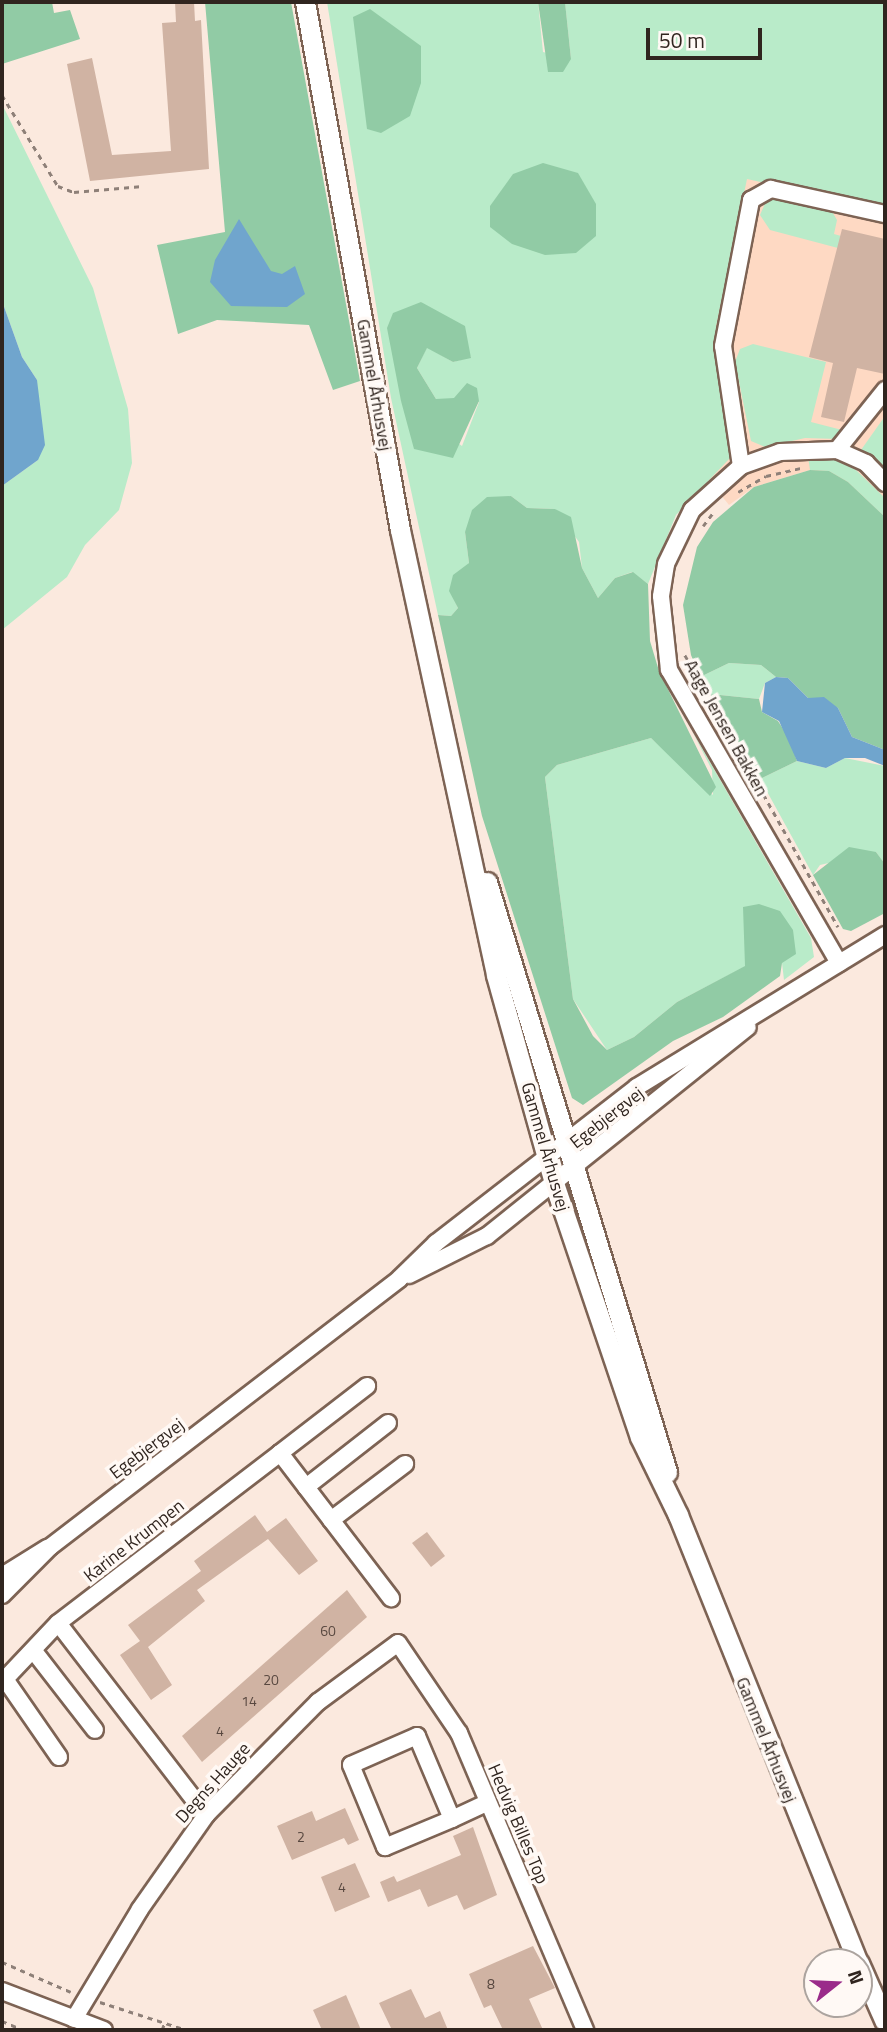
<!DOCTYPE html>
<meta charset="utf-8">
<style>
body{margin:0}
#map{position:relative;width:887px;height:2032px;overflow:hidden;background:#fbe9de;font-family:"Titillium Web",sans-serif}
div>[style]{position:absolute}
.built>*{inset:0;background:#fed9c3}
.green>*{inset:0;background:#b9ebc9}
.forest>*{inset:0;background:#91cba5}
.water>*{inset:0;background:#70a5cd}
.building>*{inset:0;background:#d0b3a3}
.path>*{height:2.5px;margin-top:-1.25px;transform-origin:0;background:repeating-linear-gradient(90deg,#8e8078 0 5px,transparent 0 10px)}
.roads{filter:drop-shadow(2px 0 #7d6354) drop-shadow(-2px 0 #7d6354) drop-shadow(0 2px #7d6354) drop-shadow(0 -2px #7d6354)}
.minor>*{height:16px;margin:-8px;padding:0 8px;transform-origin:8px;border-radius:8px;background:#fff}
.major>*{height:19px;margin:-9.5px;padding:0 9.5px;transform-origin:9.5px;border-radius:9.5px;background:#fff}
span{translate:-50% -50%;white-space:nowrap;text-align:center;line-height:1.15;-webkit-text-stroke:7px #fff9f5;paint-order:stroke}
.number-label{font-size:14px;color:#584840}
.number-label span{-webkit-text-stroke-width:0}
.street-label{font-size:18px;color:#30251f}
.frame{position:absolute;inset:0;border:4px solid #30251f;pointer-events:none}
.north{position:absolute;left:803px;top:1948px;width:70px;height:70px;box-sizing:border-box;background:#fff9f5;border:2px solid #aca49f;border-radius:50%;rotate:72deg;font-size:19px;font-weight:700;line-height:28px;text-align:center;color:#30251f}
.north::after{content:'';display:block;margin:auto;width:24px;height:32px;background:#9a2b8a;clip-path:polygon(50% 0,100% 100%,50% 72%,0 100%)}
.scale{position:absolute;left:646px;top:28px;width:116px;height:32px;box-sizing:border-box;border:4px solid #30251f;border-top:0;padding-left:9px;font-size:21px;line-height:24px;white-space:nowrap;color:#30251f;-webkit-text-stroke:5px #fff9f5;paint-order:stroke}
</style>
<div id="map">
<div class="built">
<i style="clip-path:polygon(708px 150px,885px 186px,885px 517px,848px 482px,810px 470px,754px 487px,729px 505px,683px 448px)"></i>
</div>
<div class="green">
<i style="clip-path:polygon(evenodd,327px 2px,538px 2px,543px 52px,571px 59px,565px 2px,885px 2px,885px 209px,747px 179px,716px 327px,730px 458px,676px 515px,648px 584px,632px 572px,615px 578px,598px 598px,582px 568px,579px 542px,555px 509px,527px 508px,511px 496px,465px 532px,469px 563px,450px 591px,458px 608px,451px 616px,438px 615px,391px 398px,327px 2px,421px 302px,471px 357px,453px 362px,427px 347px,417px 368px,436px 399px,479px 402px,462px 446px,401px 401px,421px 302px)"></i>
<i style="clip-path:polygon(2px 104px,93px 288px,128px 409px,132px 463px,119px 510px,85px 545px,67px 577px,2px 630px,2px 486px,38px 460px,37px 380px,22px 357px,2px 301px)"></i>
<i style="clip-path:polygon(777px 196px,830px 208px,837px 220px,834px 234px,841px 236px,838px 248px,770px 230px,760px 215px,767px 199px)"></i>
<i style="clip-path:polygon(753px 344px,826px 362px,811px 422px,842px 430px,838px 439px,805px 438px,765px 447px,751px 441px,735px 362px,740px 349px)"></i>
<i style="clip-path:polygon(885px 416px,885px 470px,861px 450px)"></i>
<i style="clip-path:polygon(808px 457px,838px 460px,856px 470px,885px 498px,885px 517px,848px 482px,829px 471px,810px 470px)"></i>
<i style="clip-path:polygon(729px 663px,761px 665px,776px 677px,765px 683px,759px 699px,710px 694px,700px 677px)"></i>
<i style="clip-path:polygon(692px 731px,811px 938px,814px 957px,784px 980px,782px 963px,746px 966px,677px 1002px,634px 1037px,607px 1050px,573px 999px,545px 777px,557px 765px,651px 738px,713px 795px,712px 770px)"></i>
<i style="clip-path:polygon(845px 758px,885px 766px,885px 864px,876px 852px,820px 865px,813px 875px,760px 779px,797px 761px,826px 768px)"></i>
</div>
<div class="forest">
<i style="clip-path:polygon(2px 2px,52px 2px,54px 13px,70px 10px,80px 39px,2px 64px)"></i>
<i style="clip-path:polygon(205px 2px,291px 2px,360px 381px,333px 390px,309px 325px,217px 320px,178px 334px,157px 245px,225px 232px)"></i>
<i style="clip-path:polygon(538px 2px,565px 2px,571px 59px,563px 72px,548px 72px)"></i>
<i style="clip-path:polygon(370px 9px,421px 46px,421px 83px,410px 116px,381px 133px,367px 129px,353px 17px)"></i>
<i style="clip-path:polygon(543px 163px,578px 173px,596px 204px,596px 236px,576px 253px,545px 255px,512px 244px,490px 227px,490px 206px,513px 174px)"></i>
<i style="clip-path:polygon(421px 302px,465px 326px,471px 358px,453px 362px,427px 348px,417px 368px,436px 399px,454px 398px,467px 383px,477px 388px,479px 401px,453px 458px,414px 449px,401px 401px,387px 328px,393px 313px)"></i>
<i style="clip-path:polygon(810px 470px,829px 471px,848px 482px,885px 517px,885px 750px,852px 737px,838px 708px,808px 698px,788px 678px,776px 677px,761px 665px,729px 663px,700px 677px,691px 655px,683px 605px,697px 547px,713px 522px,754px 487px)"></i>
<i style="clip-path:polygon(511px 496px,527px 508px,555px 509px,571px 517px,582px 568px,598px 598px,615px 578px,633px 572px,648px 584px,650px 641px,659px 671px,716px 787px,710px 796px,651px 738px,557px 765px,545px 777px,573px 999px,593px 1036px,607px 1050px,634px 1037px,677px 1002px,745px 966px,743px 907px,759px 904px,780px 911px,793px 930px,796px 954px,782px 963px,780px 976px,723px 1017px,673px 1041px,583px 1105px,572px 1098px,482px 816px,438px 615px,451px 616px,458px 608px,449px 591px,453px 575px,469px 563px,465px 532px,472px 510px,487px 497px)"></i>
<i style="clip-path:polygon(710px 694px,759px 699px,762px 712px,778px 721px,789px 738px,797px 761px,760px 779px)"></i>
<i style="clip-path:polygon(849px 847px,876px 852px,885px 864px,885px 913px,851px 931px,843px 929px,813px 875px)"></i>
</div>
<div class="water">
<i style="clip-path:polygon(239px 219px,271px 271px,282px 274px,295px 266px,305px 294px,287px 307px,231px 306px,210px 282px,215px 260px)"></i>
<i style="clip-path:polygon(2px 301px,22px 357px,37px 380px,45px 445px,38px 460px,2px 486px)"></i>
<i style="clip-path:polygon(776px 677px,788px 678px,808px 698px,824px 697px,838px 708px,852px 737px,885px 750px,885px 766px,865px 758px,845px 758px,826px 768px,797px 761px,779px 721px,762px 712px,765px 683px)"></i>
</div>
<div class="building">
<i style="clip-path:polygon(175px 2px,194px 2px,195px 21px,201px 20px,209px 169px,90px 181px,67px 64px,92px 58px,112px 155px,171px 151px,162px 23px,176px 22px)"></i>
<i style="clip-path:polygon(842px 229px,885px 239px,885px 374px,857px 368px,844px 422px,821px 417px,833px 363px,809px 357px)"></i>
<i style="clip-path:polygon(255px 1515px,267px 1532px,286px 1518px,318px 1561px,299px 1575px,268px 1539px,197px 1590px,205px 1601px,148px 1647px,172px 1685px,151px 1700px,120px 1655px,140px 1641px,128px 1625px,201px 1571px,194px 1561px)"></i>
<i style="clip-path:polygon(427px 1532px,445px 1556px,431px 1567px,412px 1543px)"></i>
<i style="clip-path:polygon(347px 1590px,367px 1617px,202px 1762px,182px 1736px)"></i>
<i style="clip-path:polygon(345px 1808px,359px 1840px,348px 1845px,344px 1838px,292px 1860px,277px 1826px,312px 1811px,316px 1821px)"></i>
<i style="clip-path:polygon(473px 1827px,497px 1895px,464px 1910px,457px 1895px,428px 1907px,420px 1889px,388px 1902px,380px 1882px,394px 1876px,397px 1882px,461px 1855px,453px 1836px)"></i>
<i style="clip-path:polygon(355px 1863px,370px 1897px,335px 1912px,321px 1877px)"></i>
<i style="clip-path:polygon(533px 1946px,555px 1988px,529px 1999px,543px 2030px,503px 2030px,491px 2005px,484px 2008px,469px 1974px)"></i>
<i style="clip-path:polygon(411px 1989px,425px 2018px,440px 2011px,448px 2030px,392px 2030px,379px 2003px)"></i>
<i style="clip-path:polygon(346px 1995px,361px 2030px,322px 2030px,313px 2010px)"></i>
</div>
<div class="path">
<i style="left:2px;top:95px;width:107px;rotate:58.4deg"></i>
<i style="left:58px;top:186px;width:17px;rotate:21deg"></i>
<i style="left:74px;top:192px;width:69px;rotate:-5deg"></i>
<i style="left:738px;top:492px;width:32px;rotate:-30deg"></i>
<i style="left:766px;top:476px;width:35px;rotate:-13deg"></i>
<i style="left:703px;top:526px;width:15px;rotate:-53deg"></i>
<i style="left:685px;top:655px;width:312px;rotate:60.6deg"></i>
<i style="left:2px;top:1962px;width:75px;rotate:23.5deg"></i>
<i style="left:100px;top:2002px;width:91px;rotate:17.8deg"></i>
<i style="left:2px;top:2021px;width:23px;rotate:23deg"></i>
<i style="left:162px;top:2030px;width:9px;rotate:-72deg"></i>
</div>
<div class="roads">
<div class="minor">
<i style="left:837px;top:450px;width:77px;rotate:-51.3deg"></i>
<i style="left:741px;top:466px;width:121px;rotate:-98.5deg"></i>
<i style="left:723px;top:346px;width:149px;rotate:-79.1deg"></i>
<i style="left:751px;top:200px;width:23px;rotate:-29deg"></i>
<i style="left:771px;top:189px;width:117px;rotate:12.4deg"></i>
<i style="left:839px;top:963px;width:339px;rotate:-120.1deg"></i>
<i style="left:669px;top:670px;width:74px;rotate:-96.2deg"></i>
<i style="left:661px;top:596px;width:32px;rotate:-81deg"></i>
<i style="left:666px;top:564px;width:60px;rotate:-64.3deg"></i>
<i style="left:692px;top:510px;width:66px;rotate:-41.9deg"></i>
<i style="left:741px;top:466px;width:41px;rotate:-19.7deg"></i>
<i style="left:780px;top:452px;width:57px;rotate:-2deg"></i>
<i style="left:837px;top:450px;width:32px;rotate:24deg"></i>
<i style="left:866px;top:463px;width:28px;rotate:46deg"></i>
<i style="left:409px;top:1275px;width:87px;rotate:-26.6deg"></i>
<i style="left:487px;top:1236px;width:334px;rotate:-38.7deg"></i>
<i style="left:280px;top:1453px;width:110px;rotate:-37.6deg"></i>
<i style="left:306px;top:1487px;width:104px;rotate:-38deg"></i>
<i style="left:331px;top:1520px;width:93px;rotate:-37.1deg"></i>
<i style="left:2px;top:1576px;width:53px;rotate:-31.9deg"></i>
<i style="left:2px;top:1595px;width:68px;rotate:-45deg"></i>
<i style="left:50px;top:1547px;width:441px;rotate:-37.5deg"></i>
<i style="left:400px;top:1278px;width:50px;rotate:-44.2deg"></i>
<i style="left:436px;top:1243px;width:254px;rotate:-37.8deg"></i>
<i style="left:637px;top:1087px;width:291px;rotate:-31.5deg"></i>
<i style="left:58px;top:1623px;width:77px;rotate:133.4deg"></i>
<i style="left:5px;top:1679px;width:95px;rotate:55.3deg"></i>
<i style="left:33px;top:1650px;width:101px;rotate:52.2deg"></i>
<i style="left:206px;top:1815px;width:242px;rotate:-127.6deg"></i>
<i style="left:58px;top:1623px;width:280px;rotate:-37.4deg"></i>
<i style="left:280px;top:1453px;width:183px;rotate:52.6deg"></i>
<i style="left:452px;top:1819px;width:90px;rotate:-112.9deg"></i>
<i style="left:417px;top:1736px;width:72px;rotate:156.3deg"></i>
<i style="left:351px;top:1765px;width:89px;rotate:67.5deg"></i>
<i style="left:385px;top:1847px;width:73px;rotate:-22.7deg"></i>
<i style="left:452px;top:1819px;width:38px;rotate:-25deg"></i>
<i style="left:2px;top:1991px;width:109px;rotate:20.9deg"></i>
<i style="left:74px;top:2019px;width:128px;rotate:-59deg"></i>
<i style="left:140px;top:1909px;width:115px;rotate:-54.9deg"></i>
<i style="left:206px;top:1815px;width:159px;rotate:-45.3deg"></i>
<i style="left:318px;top:1702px;width:99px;rotate:-36.4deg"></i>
<i style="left:398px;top:1643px;width:109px;rotate:55.9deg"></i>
<i style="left:459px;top:1733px;width:323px;rotate:67deg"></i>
</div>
<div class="major">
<i style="left:305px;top:2px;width:536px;rotate:79.8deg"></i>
<i style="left:400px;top:530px;width:455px;rotate:77.8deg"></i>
<i style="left:496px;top:975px;width:216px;rotate:74.4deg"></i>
<i style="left:554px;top:1183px;width:268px;rotate:71.3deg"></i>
<i style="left:640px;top:1437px;width:87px;rotate:64deg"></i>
<i style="left:678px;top:1515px;width:482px;rotate:68.1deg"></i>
<i style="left:487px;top:882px;width:617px;rotate:73.03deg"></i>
<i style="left:859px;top:1963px;width:64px;rotate:66.2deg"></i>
</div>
</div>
<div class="number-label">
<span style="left:328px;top:1631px">60</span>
<span style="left:271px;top:1680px">20</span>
<span style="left:249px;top:1701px">14</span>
<span style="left:220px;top:1731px">4</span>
<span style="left:301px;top:1837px">2</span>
<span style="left:342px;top:1887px">4</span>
<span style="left:491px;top:1984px">8</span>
</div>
<div class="street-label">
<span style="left:374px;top:385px;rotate:80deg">Gammel Århusvej</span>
<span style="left:726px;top:728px;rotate:61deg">Aage Jensen Bakken</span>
<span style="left:607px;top:1118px;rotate:-38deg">Egebjergvej</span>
<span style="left:545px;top:1147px;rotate:74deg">Gammel Århusvej</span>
<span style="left:147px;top:1449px;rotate:-37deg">Egebjergvej</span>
<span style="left:134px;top:1541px;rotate:-38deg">Karine Krumpen</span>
<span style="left:766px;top:1740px;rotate:68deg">Gammel Århusvej</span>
<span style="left:213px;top:1783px;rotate:-48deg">Degns Hauge</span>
<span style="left:518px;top:1824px;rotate:67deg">Hedvig Billes Top</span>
</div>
<div class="frame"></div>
<div class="north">N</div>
<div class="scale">50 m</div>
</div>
